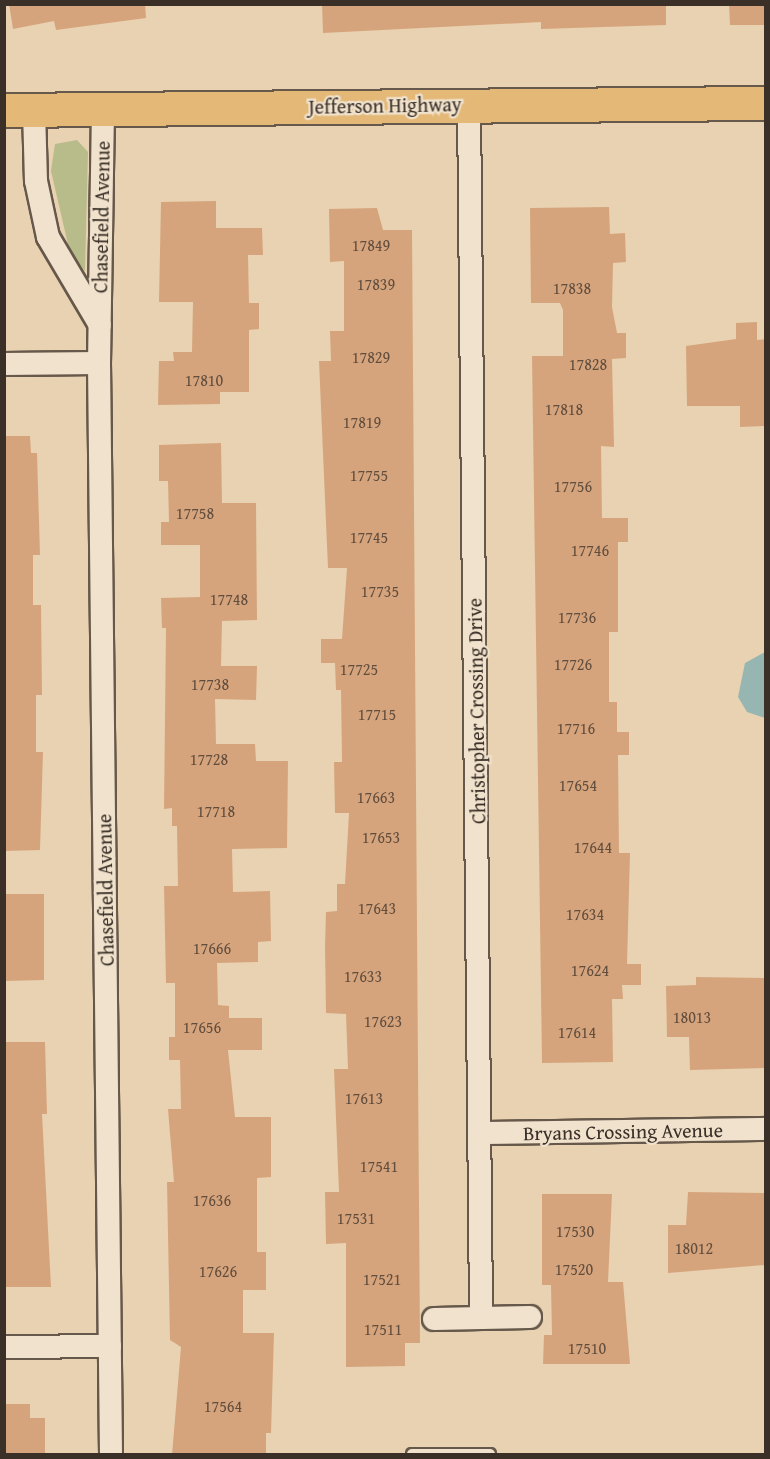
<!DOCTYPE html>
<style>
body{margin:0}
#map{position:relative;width:770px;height:1459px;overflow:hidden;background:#e8d2b1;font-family:"Gentium Book Plus",serif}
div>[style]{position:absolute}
.green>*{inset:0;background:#b8bb8a}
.water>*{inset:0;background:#98b6b1}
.building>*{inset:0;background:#d6a47c}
.roads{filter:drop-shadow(2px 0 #66584a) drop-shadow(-2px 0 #66584a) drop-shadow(0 2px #66584a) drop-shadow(0 -2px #66584a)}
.service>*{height:10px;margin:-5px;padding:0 5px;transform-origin:5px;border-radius:5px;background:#f0e2cc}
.minor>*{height:22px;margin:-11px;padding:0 11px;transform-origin:11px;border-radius:11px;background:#f0e2cc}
.primary>*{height:33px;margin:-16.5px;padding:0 16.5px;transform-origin:16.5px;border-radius:16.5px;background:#e4b978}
span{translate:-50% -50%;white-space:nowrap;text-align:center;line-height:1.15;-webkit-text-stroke:4.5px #f0e2cc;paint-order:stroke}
.number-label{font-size:16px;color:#614d3d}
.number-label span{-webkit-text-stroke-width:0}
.street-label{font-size:20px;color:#3a3028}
.frame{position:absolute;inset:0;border:6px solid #3a3028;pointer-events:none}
</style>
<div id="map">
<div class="green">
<i style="clip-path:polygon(77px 140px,88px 152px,85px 271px,70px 253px,51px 171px,55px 144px)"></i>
</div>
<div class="water">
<i style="clip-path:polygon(765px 652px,766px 652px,765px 718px,747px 712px,738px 697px,745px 663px)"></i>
</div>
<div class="building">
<i style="clip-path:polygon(9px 4px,145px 4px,146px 18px,56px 30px,54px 21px,13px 29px)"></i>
<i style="clip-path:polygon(322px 4px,666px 4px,666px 25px,541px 29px,541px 22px,323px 33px)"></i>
<i style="clip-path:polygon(729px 4px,765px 4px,765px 25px,730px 25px)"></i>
<i style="clip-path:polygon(216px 201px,216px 228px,262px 228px,263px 255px,248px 255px,249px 303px,259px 303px,259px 329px,249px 330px,249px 392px,220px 392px,220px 404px,158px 405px,159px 361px,174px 361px,173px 352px,192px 352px,193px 302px,159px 302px,161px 202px)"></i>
<i style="clip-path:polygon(609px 207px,610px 234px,625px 233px,626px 262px,613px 263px,612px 307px,617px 333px,626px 333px,626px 358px,612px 359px,614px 447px,601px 446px,602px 518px,628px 518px,628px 542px,618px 542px,618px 632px,609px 632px,609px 702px,617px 702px,617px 732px,629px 732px,629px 755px,618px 755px,619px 853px,630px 853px,627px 964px,641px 964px,641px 985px,622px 985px,623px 999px,612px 999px,613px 1062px,542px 1063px,532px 356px,563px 356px,563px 310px,560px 303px,531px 303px,530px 208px)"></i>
<i style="clip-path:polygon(377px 208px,383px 230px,412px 230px,420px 1343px,405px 1343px,405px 1366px,346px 1367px,346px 1243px,326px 1244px,325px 1192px,339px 1192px,334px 1069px,348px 1069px,346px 1014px,326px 1013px,325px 947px,326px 912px,337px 911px,337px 884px,345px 884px,349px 813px,335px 813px,334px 762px,342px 762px,341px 690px,336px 690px,335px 663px,321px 663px,321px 639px,342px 639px,347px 568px,328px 568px,319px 361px,331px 361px,330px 331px,344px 331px,344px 261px,330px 262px,329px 209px)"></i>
<i style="clip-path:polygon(757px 322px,757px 340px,765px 339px,765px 426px,740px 427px,740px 406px,687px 406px,686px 346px,736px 339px,736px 323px)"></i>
<i style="clip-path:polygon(4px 436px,30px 436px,31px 453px,37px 453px,40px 555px,33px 555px,33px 605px,41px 605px,42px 695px,36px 695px,36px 752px,43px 752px,40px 850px,4px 851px)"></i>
<i style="clip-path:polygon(221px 443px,222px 503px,256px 503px,257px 620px,222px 621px,221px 666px,257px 666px,256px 700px,215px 699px,216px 744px,255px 744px,256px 761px,288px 761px,287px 848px,232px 849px,233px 892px,270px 891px,271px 941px,258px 942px,258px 962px,217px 963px,218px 1005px,229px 1006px,229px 1018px,262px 1018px,262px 1050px,228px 1050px,235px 1117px,271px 1117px,271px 1177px,257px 1178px,257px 1252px,266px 1252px,266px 1290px,243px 1290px,243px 1333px,274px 1333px,271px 1433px,266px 1433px,266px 1455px,172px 1455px,181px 1347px,170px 1340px,167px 1182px,174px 1182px,168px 1109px,181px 1109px,180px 1060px,169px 1060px,169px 1037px,175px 1037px,175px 983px,166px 983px,164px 886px,178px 886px,177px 826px,172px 826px,172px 808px,164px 809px,166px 628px,162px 628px,161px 598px,200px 597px,200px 545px,161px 545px,161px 522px,169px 522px,168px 481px,159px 481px,159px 445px)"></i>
<i style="clip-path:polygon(4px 894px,44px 894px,44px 980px,4px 981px)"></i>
<i style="clip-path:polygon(696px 977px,765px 978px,765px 1068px,690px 1070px,689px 1037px,667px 1037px,666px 986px,696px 985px)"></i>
<i style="clip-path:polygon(4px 1042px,45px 1042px,47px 1114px,42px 1114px,51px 1287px,4px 1287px)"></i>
<i style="clip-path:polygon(688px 1192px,765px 1193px,765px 1265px,668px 1273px,668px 1225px,686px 1225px)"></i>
<i style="clip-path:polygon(542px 1194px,612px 1194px,608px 1282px,623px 1282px,630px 1364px,543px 1364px,544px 1335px,552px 1335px,551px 1285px,542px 1285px)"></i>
<i style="clip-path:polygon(4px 1404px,30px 1404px,30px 1418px,45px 1418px,45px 1455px,4px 1455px)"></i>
</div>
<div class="roads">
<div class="service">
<i style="left:412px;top:1454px;width:78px"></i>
</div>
<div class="minor">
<i style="left:469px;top:104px;width:1214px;rotate:89.43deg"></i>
<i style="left:103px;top:109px;width:254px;rotate:90.9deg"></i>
<i style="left:99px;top:363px;width:1091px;rotate:89.37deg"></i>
<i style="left:34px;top:110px;width:71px;rotate:88.4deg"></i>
<i style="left:36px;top:181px;width:57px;rotate:77.9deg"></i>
<i style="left:48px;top:237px;width:102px;rotate:59.4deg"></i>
<i style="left:4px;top:364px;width:95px;rotate:-0.6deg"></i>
<i style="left:480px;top:1133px;width:286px;rotate:-0.8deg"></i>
<i style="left:434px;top:1319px;width:96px;rotate:-1.2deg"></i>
<i style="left:4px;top:1347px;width:106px;rotate:-0.5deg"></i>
</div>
<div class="primary">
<i style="left:4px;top:110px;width:762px;rotate:-0.53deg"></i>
</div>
</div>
<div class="number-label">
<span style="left:371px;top:245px">17849</span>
<span style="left:376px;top:284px">17839</span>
<span style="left:572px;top:288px">17838</span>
<span style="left:371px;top:357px">17829</span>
<span style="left:588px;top:364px">17828</span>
<span style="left:204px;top:380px">17810</span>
<span style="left:564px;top:409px">17818</span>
<span style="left:362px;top:422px">17819</span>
<span style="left:369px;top:475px">17755</span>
<span style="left:573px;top:486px">17756</span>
<span style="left:195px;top:513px">17758</span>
<span style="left:369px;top:537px">17745</span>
<span style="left:590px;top:550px">17746</span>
<span style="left:380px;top:591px">17735</span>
<span style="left:229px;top:599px">17748</span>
<span style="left:577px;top:617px">17736</span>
<span style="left:573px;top:664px">17726</span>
<span style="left:359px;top:669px">17725</span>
<span style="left:210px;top:684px">17738</span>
<span style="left:377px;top:714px">17715</span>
<span style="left:576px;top:728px">17716</span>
<span style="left:209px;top:759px">17728</span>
<span style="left:578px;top:785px">17654</span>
<span style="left:376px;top:797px">17663</span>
<span style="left:216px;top:811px">17718</span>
<span style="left:381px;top:837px">17653</span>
<span style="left:593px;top:847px">17644</span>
<span style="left:377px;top:908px">17643</span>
<span style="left:585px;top:914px">17634</span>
<span style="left:212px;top:948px">17666</span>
<span style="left:590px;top:970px">17624</span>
<span style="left:363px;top:976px">17633</span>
<span style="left:692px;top:1017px">18013</span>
<span style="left:383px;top:1021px">17623</span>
<span style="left:202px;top:1027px">17656</span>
<span style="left:577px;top:1032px">17614</span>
<span style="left:364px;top:1098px">17613</span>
<span style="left:379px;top:1166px">17541</span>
<span style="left:212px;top:1200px">17636</span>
<span style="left:356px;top:1218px">17531</span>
<span style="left:575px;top:1231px">17530</span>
<span style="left:694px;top:1248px">18012</span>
<span style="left:574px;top:1269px">17520</span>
<span style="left:218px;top:1271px">17626</span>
<span style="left:382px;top:1279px">17521</span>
<span style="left:383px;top:1329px">17511</span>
<span style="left:587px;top:1348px">17510</span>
<span style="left:223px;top:1406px">17564</span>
</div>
<div class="street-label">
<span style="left:385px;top:105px;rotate:-1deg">Jefferson Highway</span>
<span style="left:101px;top:217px;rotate:-89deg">Chasefield Avenue</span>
<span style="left:476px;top:711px;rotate:-91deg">Christopher Crossing Drive</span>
<span style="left:105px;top:890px;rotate:-91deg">Chasefield Avenue</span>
<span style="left:623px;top:1131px;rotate:-1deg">Bryans Crossing Avenue</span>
</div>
<div class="frame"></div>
</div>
